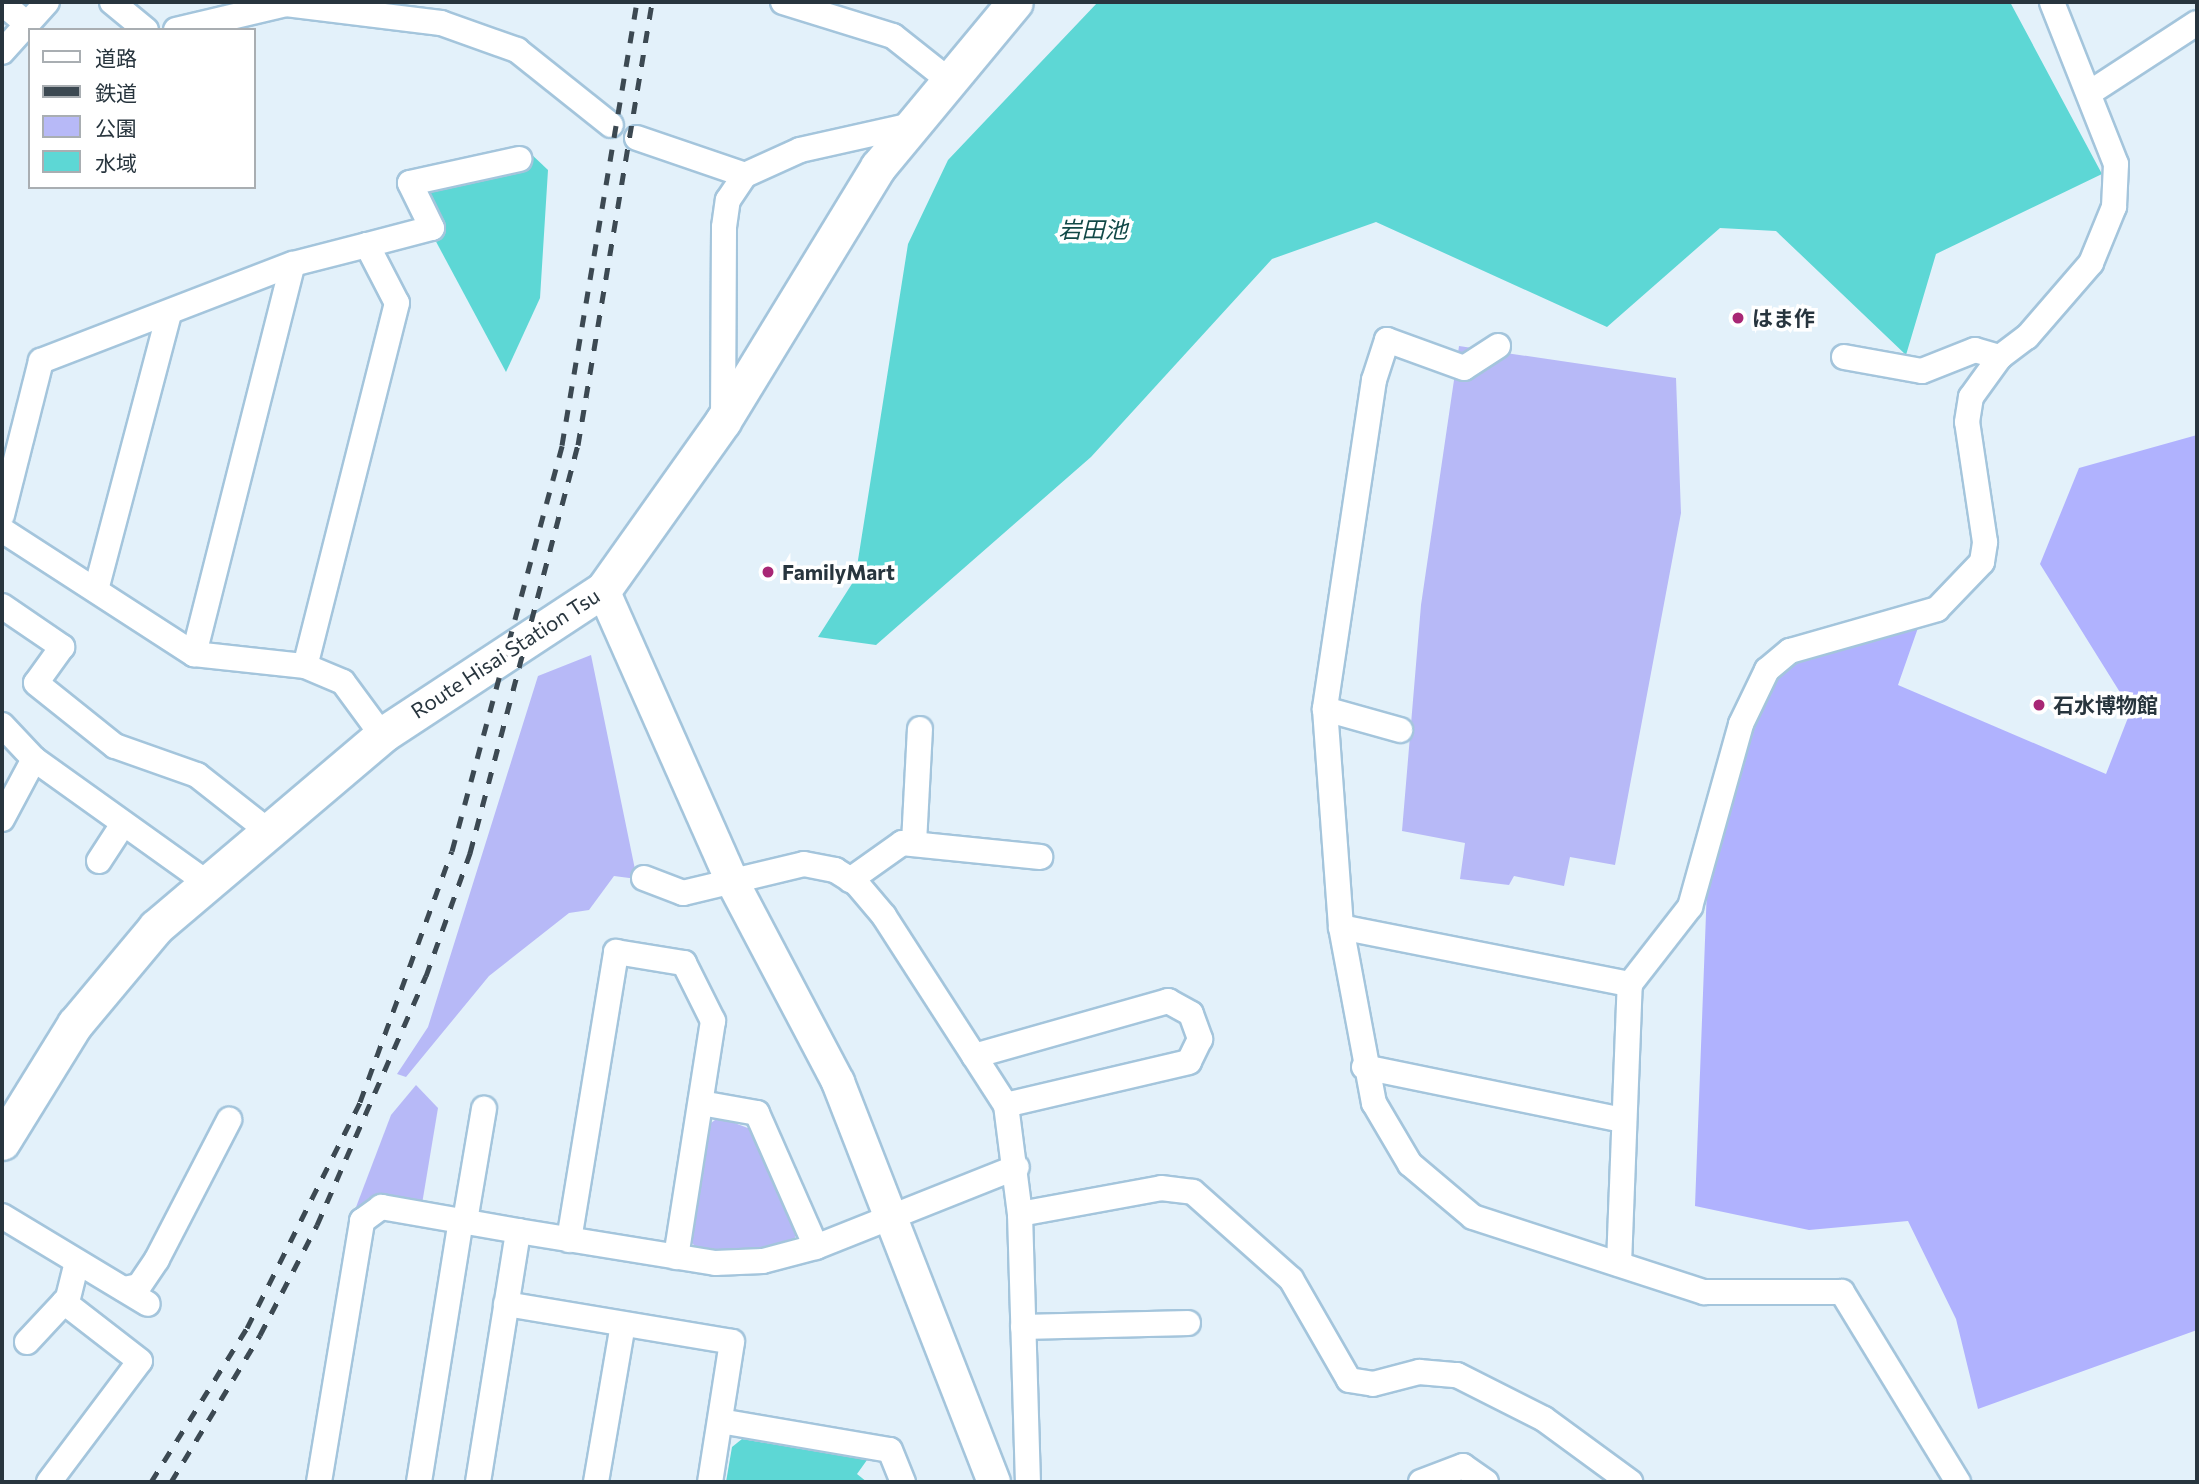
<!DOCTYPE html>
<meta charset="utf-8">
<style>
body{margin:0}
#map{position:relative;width:2199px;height:1484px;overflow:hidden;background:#e3f1fa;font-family:Commissioner,"Noto Sans JP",sans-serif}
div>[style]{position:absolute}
.green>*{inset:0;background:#b7b9f7}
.forest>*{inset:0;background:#b0b2fe}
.water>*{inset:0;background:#5dd7d5}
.roads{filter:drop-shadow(2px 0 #a4c5dc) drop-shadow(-2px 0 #a4c5dc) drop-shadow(0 2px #a4c5dc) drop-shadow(0 -2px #a4c5dc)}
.minor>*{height:24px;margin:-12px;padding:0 12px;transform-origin:12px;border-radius:12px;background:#fff}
.tertiary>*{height:32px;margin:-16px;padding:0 16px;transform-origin:16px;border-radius:16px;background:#fff}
.secondary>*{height:35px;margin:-17.5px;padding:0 17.5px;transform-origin:17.5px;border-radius:17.5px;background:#fff}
.rail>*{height:5px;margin-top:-2.5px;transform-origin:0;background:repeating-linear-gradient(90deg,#3c4952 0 12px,transparent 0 24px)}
.dots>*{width:19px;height:19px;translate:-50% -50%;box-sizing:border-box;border:4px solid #fff;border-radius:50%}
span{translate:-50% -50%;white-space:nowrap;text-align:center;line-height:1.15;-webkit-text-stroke:7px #fff;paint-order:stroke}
.poi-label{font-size:21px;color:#28353e;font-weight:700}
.left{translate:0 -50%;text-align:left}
.street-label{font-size:21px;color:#28353e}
.water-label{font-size:23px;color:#124948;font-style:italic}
.frame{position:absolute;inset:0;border:4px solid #28353e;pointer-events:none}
.legend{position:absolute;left:28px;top:28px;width:228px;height:161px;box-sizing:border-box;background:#fff;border:2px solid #a9aeb2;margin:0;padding:9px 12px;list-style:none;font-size:21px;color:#28353e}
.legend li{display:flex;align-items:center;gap:14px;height:35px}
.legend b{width:35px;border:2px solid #a9aeb2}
</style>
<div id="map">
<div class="green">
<i style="clip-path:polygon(1459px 346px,1676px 378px,1681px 513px,1615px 865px,1570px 857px,1564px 886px,1514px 876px,1509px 885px,1460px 879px,1465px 843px,1402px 831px,1421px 605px)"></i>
<i style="clip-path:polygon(591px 655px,637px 879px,614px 876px,589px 910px,569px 913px,489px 976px,406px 1077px,397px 1074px,428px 1027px,538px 676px)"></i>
<i style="clip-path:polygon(416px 1085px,438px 1108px,422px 1204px,353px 1215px,391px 1115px)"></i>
<i style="clip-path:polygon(719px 1117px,753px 1130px,798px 1231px,791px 1246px,698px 1251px,688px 1237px,707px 1126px)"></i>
</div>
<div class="forest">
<i style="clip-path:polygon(2197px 435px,2197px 1330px,1978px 1409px,1956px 1319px,1908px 1221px,1809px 1230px,1695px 1206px,1707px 887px,1750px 731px,1776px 675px,1803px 656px,1919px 625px,1898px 685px,2106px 774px,2131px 710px,2040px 564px,2079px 468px)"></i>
</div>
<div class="water">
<i style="clip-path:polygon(1098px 2px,2010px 2px,2102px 174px,1936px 254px,1906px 355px,1776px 231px,1720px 228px,1607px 327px,1376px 222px,1272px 259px,1091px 457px,876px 645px,818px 637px,855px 579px,908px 244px,948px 160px)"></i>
<i style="clip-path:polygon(529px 152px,548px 170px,540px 298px,506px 372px,433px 236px,424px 187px)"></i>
<i style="clip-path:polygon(742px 1439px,867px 1460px,857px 1474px,867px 1482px,726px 1482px,732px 1447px)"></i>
</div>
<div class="roads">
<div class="minor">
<i style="left:112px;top:2px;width:44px;rotate:39.5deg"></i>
<i style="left:783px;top:2px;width:115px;rotate:17.2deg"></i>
<i style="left:893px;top:36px;width:68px;rotate:38.4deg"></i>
<i style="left:2px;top:3px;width:33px;rotate:40deg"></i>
<i style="left:176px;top:30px;width:113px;rotate:-13.3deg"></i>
<i style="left:286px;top:4px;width:156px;rotate:7deg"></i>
<i style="left:441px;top:23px;width:81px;rotate:19.6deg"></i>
<i style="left:517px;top:50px;width:120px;rotate:38.6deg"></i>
<i style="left:2px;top:52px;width:67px;rotate:-48deg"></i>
<i style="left:2091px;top:92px;width:126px;rotate:-33.1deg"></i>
<i style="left:637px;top:138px;width:114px;rotate:18.9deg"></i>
<i style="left:745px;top:175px;width:60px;rotate:-24.4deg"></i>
<i style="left:800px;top:150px;width:110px;rotate:-12.6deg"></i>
<i style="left:367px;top:245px;width:67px;rotate:-14.7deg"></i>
<i style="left:432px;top:228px;width:50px;rotate:-116.1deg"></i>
<i style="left:410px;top:183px;width:112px;rotate:-12.4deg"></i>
<i style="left:1498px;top:346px;width:40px;rotate:147.1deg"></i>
<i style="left:1464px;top:368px;width:82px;rotate:-160deg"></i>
<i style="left:1387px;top:340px;width:42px;rotate:108deg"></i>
<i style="left:1374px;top:380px;width:333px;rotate:98.5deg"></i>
<i style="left:1325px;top:709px;width:219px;rotate:85.8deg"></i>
<i style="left:1341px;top:927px;width:179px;rotate:79.4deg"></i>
<i style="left:1374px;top:1103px;width:71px;rotate:59.5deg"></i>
<i style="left:1410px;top:1164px;width:82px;rotate:40.1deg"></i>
<i style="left:1473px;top:1217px;width:243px;rotate:18deg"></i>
<i style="left:1704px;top:1292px;width:138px"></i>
<i style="left:1842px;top:1292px;width:223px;rotate:58.6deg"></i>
<i style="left:1844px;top:357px;width:79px;rotate:10.2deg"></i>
<i style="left:1922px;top:371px;width:57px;rotate:-21.6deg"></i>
<i style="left:1975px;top:350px;width:26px;rotate:16deg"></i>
<i style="left:723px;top:421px;width:194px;rotate:-89.7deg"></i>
<i style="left:724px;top:227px;width:27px;rotate:-82deg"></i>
<i style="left:728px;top:200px;width:30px;rotate:-56deg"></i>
<i style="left:2px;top:515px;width:159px;rotate:-75.8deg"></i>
<i style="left:41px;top:361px;width:270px;rotate:-21.1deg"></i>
<i style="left:293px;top:264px;width:76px;rotate:-14.4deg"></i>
<i style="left:367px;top:245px;width:65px;rotate:62.7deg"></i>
<i style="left:397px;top:303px;width:374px;rotate:104.2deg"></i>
<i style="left:2px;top:530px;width:229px;rotate:32.9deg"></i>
<i style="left:194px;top:654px;width:112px;rotate:6.2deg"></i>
<i style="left:305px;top:666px;width:41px;rotate:22.8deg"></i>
<i style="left:343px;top:682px;width:66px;rotate:53.7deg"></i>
<i style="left:96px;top:590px;width:286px;rotate:-75.2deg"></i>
<i style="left:2px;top:606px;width:73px;rotate:34.3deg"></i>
<i style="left:62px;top:647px;width:44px;rotate:125.8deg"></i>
<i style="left:36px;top:683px;width:101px;rotate:38.6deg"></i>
<i style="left:115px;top:746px;width:87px;rotate:19.5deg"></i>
<i style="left:197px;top:775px;width:89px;rotate:38.2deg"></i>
<i style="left:194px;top:654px;width:402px;rotate:-75.8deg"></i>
<i style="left:1325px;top:709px;width:78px;rotate:15.6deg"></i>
<i style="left:2px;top:725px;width:47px;rotate:46.7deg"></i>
<i style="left:34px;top:759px;width:211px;rotate:35.6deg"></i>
<i style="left:2px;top:819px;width:68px;rotate:-61.9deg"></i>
<i style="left:914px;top:843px;width:114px;rotate:-87deg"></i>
<i style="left:99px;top:861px;width:44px;rotate:-57deg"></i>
<i style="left:644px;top:878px;width:42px;rotate:21deg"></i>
<i style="left:683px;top:893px;width:124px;rotate:-13.5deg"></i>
<i style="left:804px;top:864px;width:32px;rotate:11deg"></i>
<i style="left:835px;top:870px;width:26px;rotate:32deg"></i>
<i style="left:857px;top:884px;width:42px;rotate:49.8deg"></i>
<i style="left:884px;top:916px;width:225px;rotate:57.2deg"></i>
<i style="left:1006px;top:1105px;width:110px;rotate:82.7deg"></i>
<i style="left:1020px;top:1214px;width:268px;rotate:88.3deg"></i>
<i style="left:850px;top:880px;width:64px;rotate:-35.4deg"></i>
<i style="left:902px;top:843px;width:139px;rotate:5.8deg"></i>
<i style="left:1341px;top:927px;width:295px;rotate:11.2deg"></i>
<i style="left:974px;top:1056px;width:202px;rotate:-15.8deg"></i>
<i style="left:1168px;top:1001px;width:26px;rotate:29deg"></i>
<i style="left:1191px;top:1014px;width:27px;rotate:70deg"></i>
<i style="left:1200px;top:1039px;width:25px;rotate:116deg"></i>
<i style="left:1189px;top:1062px;width:188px;rotate:166.8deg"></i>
<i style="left:1364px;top:1067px;width:264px;rotate:11.6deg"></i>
<i style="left:701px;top:1103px;width:57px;rotate:10.1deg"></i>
<i style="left:757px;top:1113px;width:146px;rotate:66.2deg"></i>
<i style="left:1020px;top:1214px;width:143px;rotate:-10.4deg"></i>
<i style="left:1161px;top:1188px;width:32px;rotate:7deg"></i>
<i style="left:1193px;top:1192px;width:131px;rotate:41.6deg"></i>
<i style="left:1291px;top:1279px;width:116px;rotate:60.1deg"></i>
<i style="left:1349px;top:1380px;width:24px;rotate:9deg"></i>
<i style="left:1373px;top:1384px;width:48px;rotate:-14.6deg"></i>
<i style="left:1419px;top:1372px;width:38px;rotate:5deg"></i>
<i style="left:1457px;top:1375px;width:97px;rotate:26.8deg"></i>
<i style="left:1544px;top:1419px;width:107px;rotate:36.2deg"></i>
<i style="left:2px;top:1216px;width:170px;rotate:31.1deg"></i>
<i style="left:465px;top:1221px;width:114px;rotate:-80.4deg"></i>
<i style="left:569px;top:1240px;width:292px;rotate:-80.7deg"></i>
<i style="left:616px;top:952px;width:69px;rotate:9.2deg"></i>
<i style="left:684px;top:963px;width:65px;rotate:63.4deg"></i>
<i style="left:713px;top:1021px;width:239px;rotate:98.9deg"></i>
<i style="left:1619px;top:1264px;width:280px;rotate:-87.8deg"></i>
<i style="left:1630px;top:984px;width:98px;rotate:-52.1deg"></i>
<i style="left:1690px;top:907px;width:190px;rotate:-74.4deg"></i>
<i style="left:1741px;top:724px;width:60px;rotate:-64.3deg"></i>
<i style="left:1767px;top:670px;width:30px;rotate:-40deg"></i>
<i style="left:1790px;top:651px;width:153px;rotate:-15.9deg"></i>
<i style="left:1937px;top:609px;width:65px;rotate:-46.2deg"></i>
<i style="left:1982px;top:562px;width:20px;rotate:-81deg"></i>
<i style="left:1985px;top:542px;width:121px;rotate:-98.5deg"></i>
<i style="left:1967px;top:422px;width:25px;rotate:-81deg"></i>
<i style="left:1971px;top:397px;width:49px;rotate:-54.1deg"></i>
<i style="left:2000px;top:357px;width:34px;rotate:-37deg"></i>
<i style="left:2027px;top:337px;width:98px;rotate:-49.1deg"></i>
<i style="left:2091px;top:263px;width:61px;rotate:-67.7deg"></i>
<i style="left:2114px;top:207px;width:43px;rotate:-87.3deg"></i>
<i style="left:2116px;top:164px;width:174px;rotate:-111.6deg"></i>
<i style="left:124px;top:1289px;width:15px;rotate:-11deg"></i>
<i style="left:139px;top:1286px;width:32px;rotate:-56deg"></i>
<i style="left:157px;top:1259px;width:157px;rotate:-62.6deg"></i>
<i style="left:506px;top:1304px;width:229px;rotate:9.5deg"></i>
<i style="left:732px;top:1342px;width:142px;rotate:98.9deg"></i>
<i style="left:1023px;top:1327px;width:165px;rotate:-1.4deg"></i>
<i style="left:27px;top:1342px;width:60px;rotate:-47deg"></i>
<i style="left:68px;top:1298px;width:36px;rotate:-76deg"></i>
<i style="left:720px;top:1421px;width:172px;rotate:9.7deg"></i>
<i style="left:890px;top:1450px;width:35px;rotate:68deg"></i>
<i style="left:49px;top:1482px;width:151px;rotate:-53.1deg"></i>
<i style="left:140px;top:1361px;width:96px;rotate:-142.2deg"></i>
<i style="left:319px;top:1482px;width:265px;rotate:-80.6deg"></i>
<i style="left:362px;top:1221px;width:24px;rotate:-36deg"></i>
<i style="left:381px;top:1207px;width:139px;rotate:9.9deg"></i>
<i style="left:419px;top:1482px;width:264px;rotate:-80.9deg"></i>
<i style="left:478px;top:1482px;width:254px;rotate:-80.9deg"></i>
<i style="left:518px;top:1231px;width:200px;rotate:9.2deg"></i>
<i style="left:715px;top:1263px;width:48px;rotate:-2.4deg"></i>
<i style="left:763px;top:1261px;width:55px;rotate:-14.8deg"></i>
<i style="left:816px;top:1247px;width:216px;rotate:-21.7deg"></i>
<i style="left:596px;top:1482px;width:160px;rotate:-80.3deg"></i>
<i style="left:1421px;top:1482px;width:45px;rotate:-20.9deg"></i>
<i style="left:1463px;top:1466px;width:28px;rotate:35deg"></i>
</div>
<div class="tertiary">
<i style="left:603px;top:590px;width:314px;rotate:66.1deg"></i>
<i style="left:730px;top:877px;width:232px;rotate:62.2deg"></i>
<i style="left:838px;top:1082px;width:429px;rotate:68.7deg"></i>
</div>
<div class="secondary">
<i style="left:2px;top:1142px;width:139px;rotate:-58.3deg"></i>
<i style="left:75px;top:1024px;width:126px;rotate:-50.1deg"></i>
<i style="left:156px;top:927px;width:297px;rotate:-40.3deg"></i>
<i style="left:382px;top:735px;width:264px;rotate:-33.3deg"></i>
<i style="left:603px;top:590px;width:207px;rotate:-54.6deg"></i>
<i style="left:723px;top:421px;width:298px;rotate:-58.6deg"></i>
<i style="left:878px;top:167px;width:214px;rotate:-50.3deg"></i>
</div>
</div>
<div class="rail">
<i style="left:151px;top:1482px;width:181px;rotate:-58.1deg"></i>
<i style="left:247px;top:1328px;width:253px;rotate:-63.4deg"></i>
<i style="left:360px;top:1102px;width:267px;rotate:-69.9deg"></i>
<i style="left:452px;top:851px;width:421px;rotate:-74.8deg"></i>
<i style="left:562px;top:445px;width:449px;rotate:-80.4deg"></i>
<i style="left:171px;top:1482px;width:172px;rotate:-58.8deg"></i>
<i style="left:260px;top:1335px;width:124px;rotate:-62.6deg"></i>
<i style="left:317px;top:1225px;width:272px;rotate:-66.4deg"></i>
<i style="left:426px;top:976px;width:131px;rotate:-70.3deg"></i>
<i style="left:470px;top:853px;width:422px;rotate:-75.2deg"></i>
<i style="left:578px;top:445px;width:449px;rotate:-80.5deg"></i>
</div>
<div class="dots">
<i style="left:1738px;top:318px;background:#a82775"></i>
<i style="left:768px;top:572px;background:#a82775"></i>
<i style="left:2039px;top:705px;background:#a82775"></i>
</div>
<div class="poi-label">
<span class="left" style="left:1752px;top:318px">はま作</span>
<span class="left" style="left:782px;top:572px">FamilyMart</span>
<span class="left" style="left:2053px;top:705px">石水博物館</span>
</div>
<div class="street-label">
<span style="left:505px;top:653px;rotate:-33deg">Route Hisai Station Tsu</span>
</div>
<div class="water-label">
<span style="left:1093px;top:229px">岩田池</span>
</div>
<div class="frame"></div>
<ul class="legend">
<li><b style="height:9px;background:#fff"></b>道路</li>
<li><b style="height:9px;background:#3c4952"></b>鉄道</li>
<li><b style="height:19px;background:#b7b9f7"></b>公園</li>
<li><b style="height:19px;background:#5dd7d5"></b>水域</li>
</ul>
</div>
